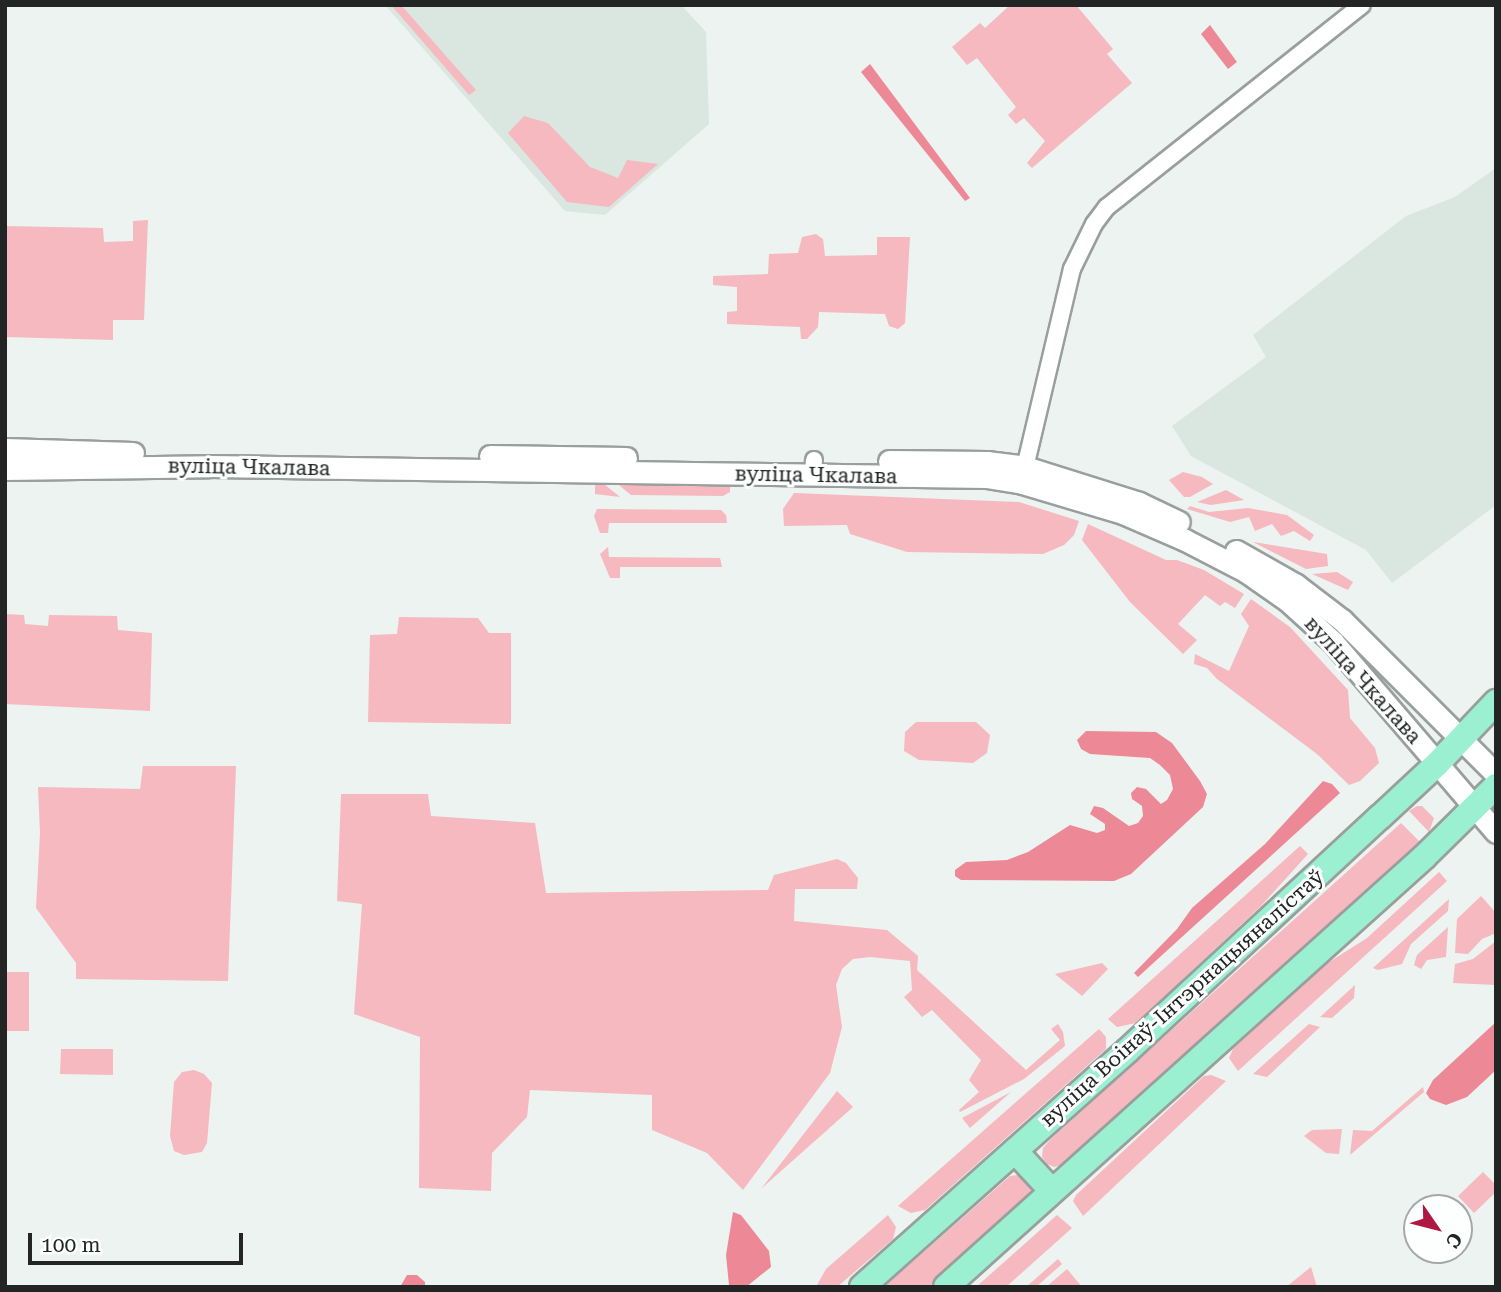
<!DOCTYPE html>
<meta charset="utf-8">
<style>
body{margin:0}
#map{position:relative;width:1501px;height:1292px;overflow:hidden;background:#ecf3f0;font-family:"Roboto Serif",serif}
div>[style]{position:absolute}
.built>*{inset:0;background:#d9e7e0}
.green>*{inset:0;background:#f5b9bf}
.forest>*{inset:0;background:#ed8996}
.roads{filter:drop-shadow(2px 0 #999f9c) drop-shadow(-2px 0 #999f9c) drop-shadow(0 2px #999f9c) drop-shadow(0 -2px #999f9c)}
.minor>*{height:16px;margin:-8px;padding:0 8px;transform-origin:8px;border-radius:8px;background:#fff}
.secondary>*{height:21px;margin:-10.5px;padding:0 10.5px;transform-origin:10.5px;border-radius:10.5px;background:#fff}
.primary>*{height:24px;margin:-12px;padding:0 12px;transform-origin:12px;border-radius:12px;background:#9bf0d2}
span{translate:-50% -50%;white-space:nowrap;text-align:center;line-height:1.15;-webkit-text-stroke:6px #fcfffe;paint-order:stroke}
.street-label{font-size:21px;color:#232524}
.frame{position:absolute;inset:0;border:7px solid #232524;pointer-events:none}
.north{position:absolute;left:1403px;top:1194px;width:70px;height:70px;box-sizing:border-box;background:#fcfffe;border:2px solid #a5a8a7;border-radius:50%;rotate:125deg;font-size:19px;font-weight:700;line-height:28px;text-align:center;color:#232524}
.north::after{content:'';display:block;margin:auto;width:24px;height:32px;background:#ad1942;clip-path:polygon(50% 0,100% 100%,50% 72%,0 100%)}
.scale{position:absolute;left:28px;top:1233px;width:215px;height:32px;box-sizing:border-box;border:4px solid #232524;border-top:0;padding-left:9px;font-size:21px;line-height:24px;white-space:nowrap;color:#232524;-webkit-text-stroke:5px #fcfffe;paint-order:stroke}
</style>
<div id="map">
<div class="built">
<i style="clip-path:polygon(385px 5px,681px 5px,706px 32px,709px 124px,605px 215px,565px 211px)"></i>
<i style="clip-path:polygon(1496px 168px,1496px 505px,1392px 583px,1366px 550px,1191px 456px,1172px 426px,1266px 357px,1253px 335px,1406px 216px,1455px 197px)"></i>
</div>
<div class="green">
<i style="clip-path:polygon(391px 5px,401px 5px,476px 90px,469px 95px)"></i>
<i style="clip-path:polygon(1010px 5px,1076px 5px,1113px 49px,1107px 54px,1132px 83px,1032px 168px,1027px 163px,1045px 141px,1024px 118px,1016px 124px,1008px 115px,1016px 107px,977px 58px,967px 65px,952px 47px,980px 23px,985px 28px)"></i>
<i style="clip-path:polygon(524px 116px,548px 123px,590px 167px,618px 178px,627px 160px,658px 164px,609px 207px,567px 202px,508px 133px)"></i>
<i style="clip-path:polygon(148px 220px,144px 320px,113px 320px,113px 340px,5px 337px,5px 226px,103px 228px,104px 242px,133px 241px,133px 221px)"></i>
<i style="clip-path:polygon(816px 234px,823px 239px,825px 256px,877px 255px,877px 237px,910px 237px,905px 323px,898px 329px,889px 326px,885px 314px,819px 312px,818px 327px,807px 339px,801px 339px,800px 327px,727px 324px,727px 312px,737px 311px,737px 287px,713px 285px,713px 276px,768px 274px,769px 254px,798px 253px,802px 237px)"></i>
<i style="clip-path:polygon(1183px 472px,1202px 477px,1213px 484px,1190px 497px,1184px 497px,1169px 480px)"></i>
<i style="clip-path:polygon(614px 481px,730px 483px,730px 492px,723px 496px,631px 495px)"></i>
<i style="clip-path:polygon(599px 483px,604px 484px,620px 497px,595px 494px,595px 485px)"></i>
<i style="clip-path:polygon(1226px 490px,1244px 500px,1211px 505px,1197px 502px)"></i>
<i style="clip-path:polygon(794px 493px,1019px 502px,1079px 521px,1074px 535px,1064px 545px,1043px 554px,907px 552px,850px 534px,847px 525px,784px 526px,783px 509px)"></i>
<i style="clip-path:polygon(1190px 506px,1209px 512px,1248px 508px,1287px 515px,1314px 535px,1310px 541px,1294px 531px,1281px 536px,1272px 524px,1255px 531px,1249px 517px,1230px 522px,1187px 509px)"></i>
<i style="clip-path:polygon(597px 509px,721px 510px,726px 515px,727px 523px,609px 523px,608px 533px,600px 533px,594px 516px)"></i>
<i style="clip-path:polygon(1088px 524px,1166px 560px,1177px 560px,1204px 570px,1244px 594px,1235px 608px,1225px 602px,1220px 606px,1205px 595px,1178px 624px,1197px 640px,1183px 654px,1130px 602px,1082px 540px)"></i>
<i style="clip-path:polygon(1253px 542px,1327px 554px,1328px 566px,1306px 569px)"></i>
<i style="clip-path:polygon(608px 547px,609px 557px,720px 558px,722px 567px,620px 567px,620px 578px,610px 578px,600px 554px)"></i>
<i style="clip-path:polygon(1337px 572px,1353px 582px,1348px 590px,1312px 574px)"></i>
<i style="clip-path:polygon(1251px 599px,1290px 627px,1348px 690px,1350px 718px,1375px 748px,1379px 763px,1360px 781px,1349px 785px,1317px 754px,1217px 679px,1207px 668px,1194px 664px,1195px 654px,1229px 671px,1249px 626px,1241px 614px)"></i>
<i style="clip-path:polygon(5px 614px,24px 615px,25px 624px,48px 626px,49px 615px,117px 616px,118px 630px,152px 633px,150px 711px,5px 704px)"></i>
<i style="clip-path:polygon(399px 617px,478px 618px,489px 633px,511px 633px,511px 724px,368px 722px,370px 635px,397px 634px)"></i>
<i style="clip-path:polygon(916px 722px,976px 722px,990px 735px,987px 753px,973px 763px,919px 760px,904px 751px,905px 732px)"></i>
<i style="clip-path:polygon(143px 766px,236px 766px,228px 981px,76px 979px,76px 963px,36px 908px,40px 833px,38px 787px,140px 789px)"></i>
<i style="clip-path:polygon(341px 794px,428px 794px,431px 816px,535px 823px,546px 893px,768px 890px,774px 875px,837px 859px,846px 863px,858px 878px,857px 889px,795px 889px,794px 921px,887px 930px,918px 956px,917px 970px,1026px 1070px,1060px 1040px,1051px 1029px,1058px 1024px,1063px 1032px,1065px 1046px,1024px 1079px,960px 1112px,959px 1110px,979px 1092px,969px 1080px,981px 1060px,932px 1010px,922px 1017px,904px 997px,912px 990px,910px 961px,870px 957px,853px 959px,842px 969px,836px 985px,842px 1027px,830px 1073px,743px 1190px,707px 1153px,652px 1130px,652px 1095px,530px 1090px,527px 1117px,492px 1153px,491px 1191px,419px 1188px,420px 1037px,354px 1014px,362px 904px,337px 901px)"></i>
<i style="clip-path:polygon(1417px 806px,1422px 806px,1434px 818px,1429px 832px,1409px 811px)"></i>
<i style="clip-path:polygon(1401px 823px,1421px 843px,1066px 1164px,1054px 1167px,1047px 1164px,1042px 1157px,1043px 1148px,1051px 1139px)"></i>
<i style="clip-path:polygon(1300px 846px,1308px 854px,1261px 906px,1136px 1023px,1117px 1027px,1108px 1019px)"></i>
<i style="clip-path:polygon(1439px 872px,1447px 881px,1238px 1071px,1229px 1058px,1233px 1049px,1323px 966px,1367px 938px)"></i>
<i style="clip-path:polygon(1481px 896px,1496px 913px,1496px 933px,1482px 939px,1468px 954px,1455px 953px,1457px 919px)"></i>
<i style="clip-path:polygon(1449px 899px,1448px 911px,1411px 944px,1402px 964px,1378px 970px,1373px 968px)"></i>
<i style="clip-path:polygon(1448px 927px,1446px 957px,1427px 960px,1421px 969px,1414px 965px,1417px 955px)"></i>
<i style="clip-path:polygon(1496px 941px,1496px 985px,1453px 983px,1455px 964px,1473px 959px)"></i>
<i style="clip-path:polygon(1102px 963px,1108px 969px,1082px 996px,1055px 974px)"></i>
<i style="clip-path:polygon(5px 972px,29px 972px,29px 1031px,5px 1031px)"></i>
<i style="clip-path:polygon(1355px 985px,1354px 998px,1332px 1018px,1320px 1017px)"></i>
<i style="clip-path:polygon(1309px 1024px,1320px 1027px,1267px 1077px,1253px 1074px)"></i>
<i style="clip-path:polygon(1099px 1029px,1106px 1037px,1106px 1049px,925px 1210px,911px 1213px,898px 1206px)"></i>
<i style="clip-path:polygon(61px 1049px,113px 1049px,113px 1075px,60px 1074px)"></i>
<i style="clip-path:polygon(194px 1070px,204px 1074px,212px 1083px,207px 1143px,202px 1152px,184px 1155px,174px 1151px,170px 1136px,174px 1082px,182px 1072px)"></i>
<i style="clip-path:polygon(1211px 1075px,1226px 1081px,1083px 1216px,1073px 1201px,1076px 1195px,1204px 1076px)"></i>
<i style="clip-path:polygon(1423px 1087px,1424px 1092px,1350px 1155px,1353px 1130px,1372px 1131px)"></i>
<i style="clip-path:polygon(837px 1091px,853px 1107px,761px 1189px)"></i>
<i style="clip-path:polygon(1011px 1092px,970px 1128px,962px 1118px)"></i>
<i style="clip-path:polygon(1342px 1129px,1339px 1154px,1326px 1153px,1304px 1136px,1312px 1130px)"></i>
<i style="clip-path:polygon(1483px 1172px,1496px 1185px,1496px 1192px,1474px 1213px,1458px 1196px)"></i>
<i style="clip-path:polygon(1018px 1175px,1028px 1180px,1031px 1190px,1027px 1200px,929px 1287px,884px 1287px,1010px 1176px)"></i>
<i style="clip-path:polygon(888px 1215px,896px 1227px,893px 1239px,837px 1287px,816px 1287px,826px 1269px)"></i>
<i style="clip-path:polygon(1057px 1215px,1072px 1228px,1006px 1287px,976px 1287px)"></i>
<i style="clip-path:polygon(1058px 1259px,1062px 1264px,1036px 1287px,1026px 1287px)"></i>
<i style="clip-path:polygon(1311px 1267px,1317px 1287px,1286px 1287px)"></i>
<i style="clip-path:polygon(1067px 1269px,1082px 1287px,1046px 1287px)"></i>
</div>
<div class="forest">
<i style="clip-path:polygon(1210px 25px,1237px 62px,1228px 69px,1201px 34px)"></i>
<i style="clip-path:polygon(870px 64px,970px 198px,965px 201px,861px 72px)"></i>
<i style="clip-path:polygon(1086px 731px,1156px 732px,1172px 743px,1200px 781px,1207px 794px,1203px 807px,1131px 874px,1114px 881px,961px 880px,955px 876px,955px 870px,966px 862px,1007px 860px,1028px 852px,1070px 825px,1097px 833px,1105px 830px,1105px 824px,1090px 814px,1094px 806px,1103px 808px,1129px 826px,1138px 823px,1143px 816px,1142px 806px,1132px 799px,1131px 793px,1137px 787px,1146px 789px,1161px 804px,1167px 800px,1173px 789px,1170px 775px,1160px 765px,1150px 758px,1090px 754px,1081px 749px,1077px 740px)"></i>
<i style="clip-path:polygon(1323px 781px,1332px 784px,1340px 793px,1138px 977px,1134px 973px,1177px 929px,1192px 908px,1265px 844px)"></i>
<i style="clip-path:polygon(1496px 1022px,1496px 1070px,1467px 1097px,1446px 1105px,1430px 1099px,1426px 1093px,1433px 1080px)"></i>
<i style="clip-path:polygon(733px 1212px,741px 1215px,769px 1251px,771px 1267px,746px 1287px,729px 1285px,726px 1255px)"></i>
<i style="clip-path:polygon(407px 1275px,417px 1275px,425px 1282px,425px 1287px,400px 1287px)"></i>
</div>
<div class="roads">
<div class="minor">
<i style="left:813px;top:474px;width:14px;rotate:-86deg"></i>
<i style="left:1023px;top:476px;width:213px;rotate:-76.7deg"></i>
<i style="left:1072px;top:269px;width:50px;rotate:-63.9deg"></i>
<i style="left:1094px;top:224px;width:21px;rotate:-53deg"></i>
<i style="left:1107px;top:207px;width:325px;rotate:-38.4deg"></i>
</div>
<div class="secondary">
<i style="left:5px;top:449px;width:128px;rotate:1.8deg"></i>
<i style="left:490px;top:456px;width:136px;rotate:0.8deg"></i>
<i style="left:889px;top:461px;width:98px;rotate:0.6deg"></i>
<i style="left:987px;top:462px;width:38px;rotate:7deg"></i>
<i style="left:1025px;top:467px;width:120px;rotate:17.5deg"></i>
<i style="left:1139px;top:503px;width:44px;rotate:25.4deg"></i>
<i style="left:5px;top:469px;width:205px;rotate:-0.8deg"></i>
<i style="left:210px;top:466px;width:561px;rotate:0.82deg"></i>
<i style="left:771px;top:474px;width:215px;rotate:0.8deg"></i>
<i style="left:986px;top:477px;width:36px;rotate:9deg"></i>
<i style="left:1022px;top:483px;width:105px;rotate:16.5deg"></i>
<i style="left:1123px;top:513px;width:68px;rotate:23.5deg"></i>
<i style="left:1185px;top:540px;width:68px;rotate:27.3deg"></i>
<i style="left:1245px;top:571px;width:52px;rotate:34.9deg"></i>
<i style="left:1288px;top:601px;width:61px;rotate:42.3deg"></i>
<i style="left:1333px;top:642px;width:250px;rotate:49.4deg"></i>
<i style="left:1236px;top:551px;width:69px;rotate:29.5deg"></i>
<i style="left:1296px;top:585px;width:58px;rotate:37.3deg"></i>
<i style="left:1342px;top:620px;width:218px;rotate:45deg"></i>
</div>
<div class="primary">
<i style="left:1015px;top:1151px;width:54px;rotate:47.2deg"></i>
<i style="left:862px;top:1287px;width:356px;rotate:-41.7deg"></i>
<i style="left:1128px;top:1050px;width:343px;rotate:-42.8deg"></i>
<i style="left:1380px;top:817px;width:78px;rotate:-42.9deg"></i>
<i style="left:1437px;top:764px;width:86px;rotate:-46.4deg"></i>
<i style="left:946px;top:1287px;width:643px;rotate:-41.97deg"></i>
<i style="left:1424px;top:857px;width:101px;rotate:-44.6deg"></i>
</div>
</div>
<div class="street-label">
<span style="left:249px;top:467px;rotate:1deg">вуліца Чкалава</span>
<span style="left:816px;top:475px;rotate:1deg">вуліца Чкалава</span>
<span style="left:1363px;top:680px;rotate:48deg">вуліца Чкалава</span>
<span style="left:1182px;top:998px;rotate:-42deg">вуліца Воінаў-Інтэрнацыяналістаў</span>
</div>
<div class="frame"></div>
<div class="north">С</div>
<div class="scale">100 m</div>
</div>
